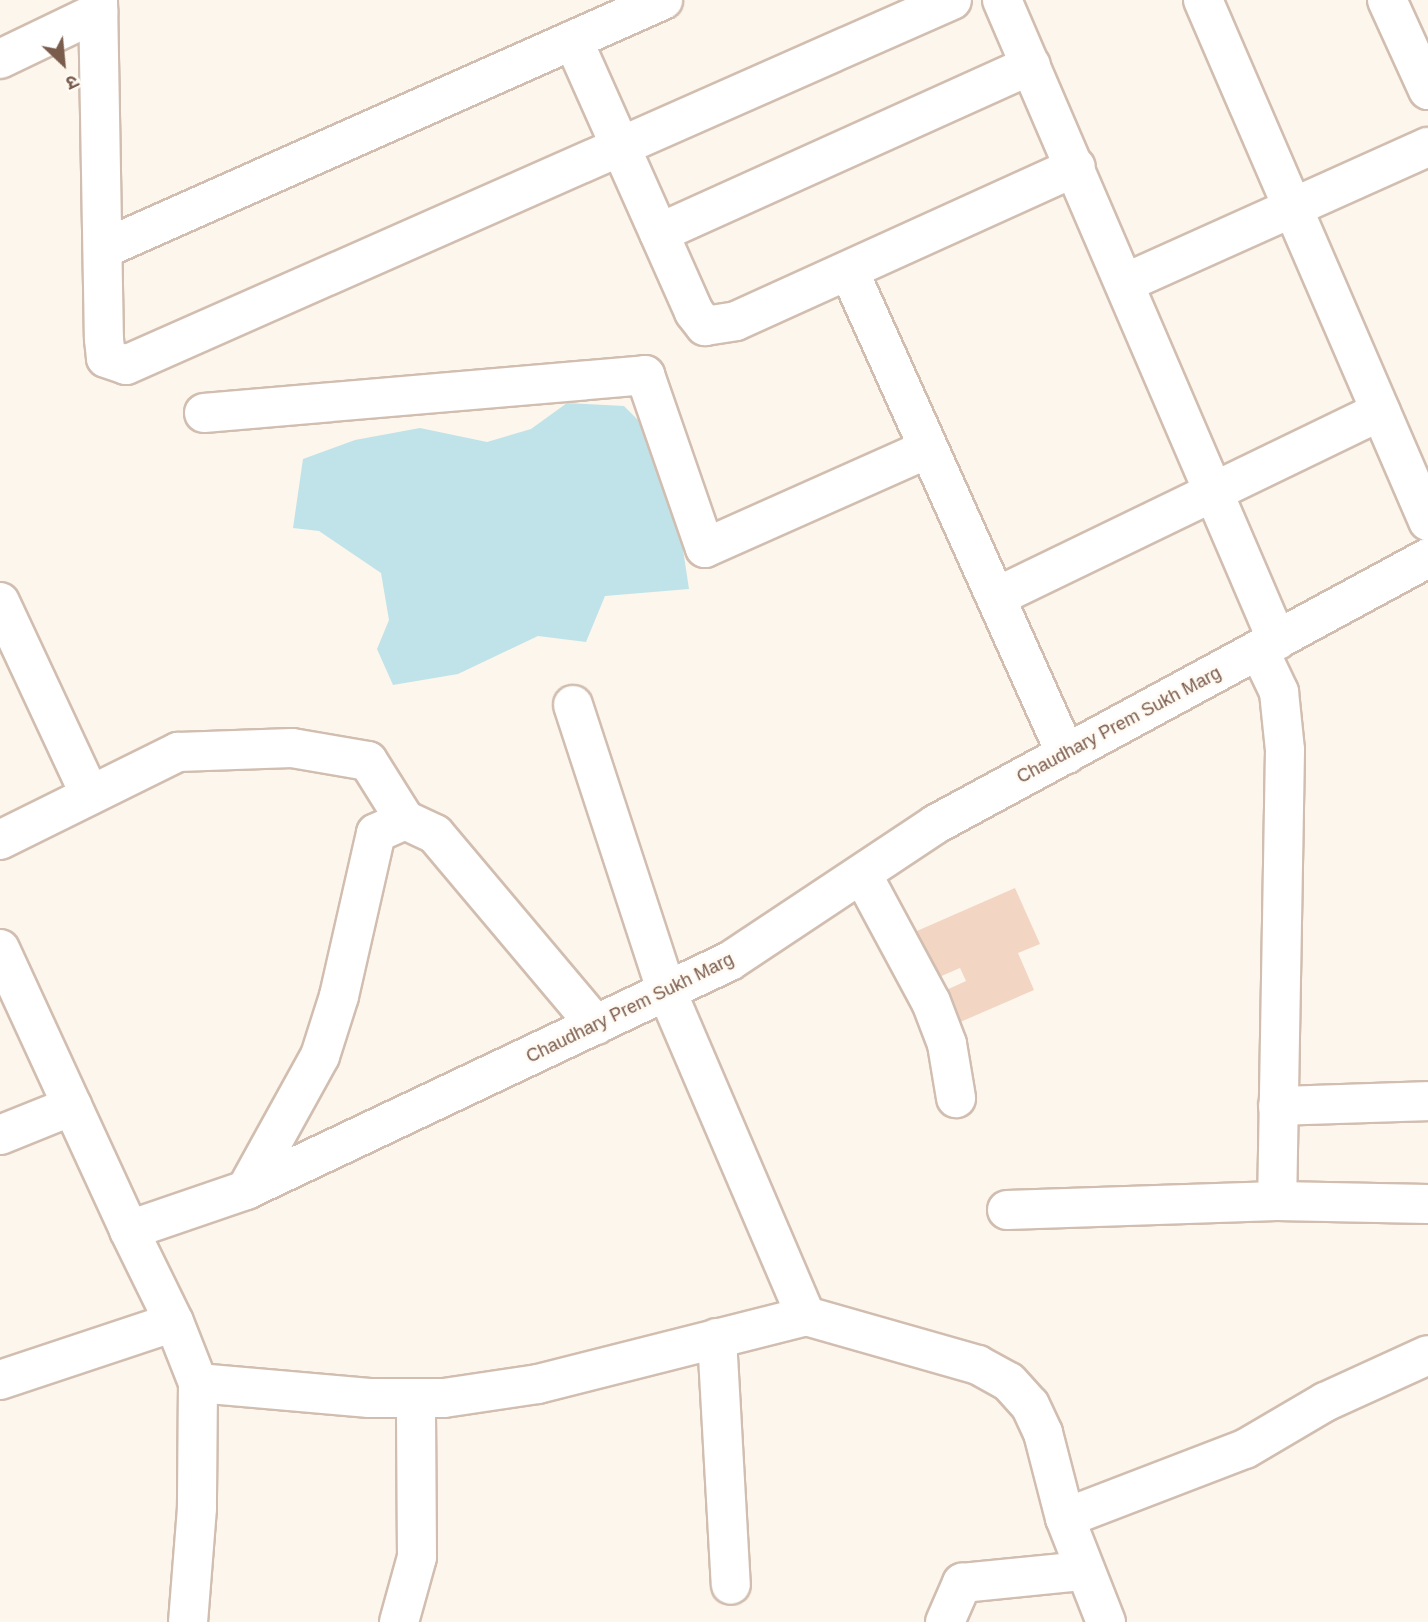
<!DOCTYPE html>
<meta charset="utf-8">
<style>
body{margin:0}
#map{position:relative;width:1428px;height:1622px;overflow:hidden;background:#fdf6ec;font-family:Helvetica,"Noto Sans Devanagari",sans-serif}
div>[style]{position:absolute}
.water>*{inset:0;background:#bfe3e8}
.building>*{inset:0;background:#f3d5c3}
.roads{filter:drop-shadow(2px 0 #d1beb0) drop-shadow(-2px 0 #d1beb0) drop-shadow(0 2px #d1beb0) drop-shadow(0 -2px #d1beb0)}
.minor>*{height:38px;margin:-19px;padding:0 19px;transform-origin:19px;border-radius:19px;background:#fff}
span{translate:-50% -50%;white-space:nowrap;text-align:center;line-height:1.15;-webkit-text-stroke:5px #fffaf3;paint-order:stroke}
.street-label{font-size:18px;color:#7a5c4d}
.north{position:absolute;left:28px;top:28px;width:70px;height:70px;-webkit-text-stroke:5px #fffaf3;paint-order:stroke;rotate:154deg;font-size:19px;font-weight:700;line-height:28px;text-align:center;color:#7a5c4d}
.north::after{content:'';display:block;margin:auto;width:24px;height:32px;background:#7a5c4d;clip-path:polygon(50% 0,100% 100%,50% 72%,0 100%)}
</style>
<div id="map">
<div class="water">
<i style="clip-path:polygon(567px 403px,624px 406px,641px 423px,676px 503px,689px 589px,605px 596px,586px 642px,538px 636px,458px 674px,393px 685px,377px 649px,389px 620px,381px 573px,319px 531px,293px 528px,303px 459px,355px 440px,420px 428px,487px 442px,531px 429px)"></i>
</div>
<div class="building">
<i style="clip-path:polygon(1015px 888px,1040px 944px,1018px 953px,1034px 990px,958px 1023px,944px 991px,966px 981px,960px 968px,930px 981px,910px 934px)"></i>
</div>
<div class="roads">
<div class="minor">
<i style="left:98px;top:0;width:339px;rotate:89deg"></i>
<i style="left:104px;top:339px;width:19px;rotate:84deg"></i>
<i style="left:106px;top:358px;width:21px;rotate:19deg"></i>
<i style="left:126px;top:365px;width:903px;rotate:-23.84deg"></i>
<i style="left:1002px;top:0;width:697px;rotate:66.75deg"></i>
<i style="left:1203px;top:0;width:568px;rotate:66.64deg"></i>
<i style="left:1387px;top:0;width:99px;rotate:65.5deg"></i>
<i style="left:573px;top:40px;width:298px;rotate:66deg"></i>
<i style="left:694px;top:312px;width:18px;rotate:52deg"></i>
<i style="left:705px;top:326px;width:31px;rotate:-9deg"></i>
<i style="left:736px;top:321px;width:373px;rotate:-24.4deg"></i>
<i style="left:0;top:59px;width:109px;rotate:-25.6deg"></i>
<i style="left:659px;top:233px;width:408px;rotate:-24.3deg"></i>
<i style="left:103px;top:249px;width:613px;rotate:-23.97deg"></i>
<i style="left:849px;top:271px;width:530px;rotate:65.81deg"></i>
<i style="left:1125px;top:283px;width:332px;rotate:-24.2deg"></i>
<i style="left:204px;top:413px;width:443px;rotate:-4.9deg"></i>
<i style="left:645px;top:375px;width:183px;rotate:70.9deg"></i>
<i style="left:705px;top:548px;width:243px;rotate:-24deg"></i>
<i style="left:996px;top:597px;width:427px;rotate:-25.8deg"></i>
<i style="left:0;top:602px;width:213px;rotate:65deg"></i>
<i style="left:1259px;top:650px;width:47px;rotate:64.5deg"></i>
<i style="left:1279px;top:692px;width:58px;rotate:84.1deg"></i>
<i style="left:1285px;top:750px;width:451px;rotate:91deg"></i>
<i style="left:573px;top:705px;width:302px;rotate:71.9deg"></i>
<i style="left:667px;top:992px;width:353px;rotate:66.8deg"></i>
<i style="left:806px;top:1316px;width:179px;rotate:15.9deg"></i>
<i style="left:978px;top:1365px;width:35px;rotate:29deg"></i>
<i style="left:1009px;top:1382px;width:31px;rotate:48deg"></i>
<i style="left:1030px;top:1405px;width:31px;rotate:65deg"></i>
<i style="left:1043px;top:1433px;width:88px;rotate:75.5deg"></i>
<i style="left:1065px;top:1518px;width:112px;rotate:68.5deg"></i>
<i style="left:0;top:840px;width:199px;rotate:-26.3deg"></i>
<i style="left:178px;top:752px;width:114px;rotate:-2deg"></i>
<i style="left:292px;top:748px;width:77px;rotate:9.7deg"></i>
<i style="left:368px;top:761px;width:70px;rotate:57.9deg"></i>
<i style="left:862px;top:874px;width:145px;rotate:61.7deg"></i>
<i style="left:931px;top:1002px;width:45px;rotate:69.1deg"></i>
<i style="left:947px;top:1044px;width:55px;rotate:80.5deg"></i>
<i style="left:0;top:949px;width:309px;rotate:65.3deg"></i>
<i style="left:1278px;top:1106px;width:150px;rotate:-1.9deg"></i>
<i style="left:0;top:1135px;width:78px;rotate:-21.9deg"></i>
<i style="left:246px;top:1190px;width:153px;rotate:-61.1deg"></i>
<i style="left:320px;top:1056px;width:63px;rotate:-72.4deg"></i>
<i style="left:339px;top:996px;width:167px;rotate:-77.2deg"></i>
<i style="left:376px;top:833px;width:32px;rotate:-24deg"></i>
<i style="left:405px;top:820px;width:33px;rotate:25deg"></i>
<i style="left:435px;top:834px;width:250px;rotate:49.9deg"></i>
<i style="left:1007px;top:1210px;width:270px;rotate:-1.9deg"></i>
<i style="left:1277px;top:1201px;width:151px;rotate:1.1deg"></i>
<i style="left:174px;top:1322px;width:66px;rotate:68.5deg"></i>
<i style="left:198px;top:1383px;width:125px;rotate:90.5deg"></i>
<i style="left:197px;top:1508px;width:114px;rotate:94.5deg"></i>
<i style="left:717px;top:1338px;width:247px;rotate:86.8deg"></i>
<i style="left:0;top:1380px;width:183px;rotate:-18.4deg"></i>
<i style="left:174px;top:1322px;width:102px;rotate:-116.1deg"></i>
<i style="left:129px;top:1230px;width:124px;rotate:-18.9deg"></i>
<i style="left:246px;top:1190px;width:535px;rotate:-25.32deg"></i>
<i style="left:730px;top:961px;width:247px;rotate:-33.6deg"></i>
<i style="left:936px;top:824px;width:559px;rotate:-28.4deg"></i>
<i style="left:198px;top:1383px;width:172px;rotate:5deg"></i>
<i style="left:369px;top:1398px;width:75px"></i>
<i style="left:444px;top:1398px;width:95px;rotate:-8.5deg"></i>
<i style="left:538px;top:1384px;width:276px;rotate:-14.2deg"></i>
<i style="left:1065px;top:1518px;width:193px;rotate:-21deg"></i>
<i style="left:1245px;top:1449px;width:93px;rotate:-30.4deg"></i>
<i style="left:1325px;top:1402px;width:113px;rotate:-24.5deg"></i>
<i style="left:399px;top:1622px;width:67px;rotate:-74.5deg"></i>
<i style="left:417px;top:1557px;width:159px;rotate:-90.4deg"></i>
<i style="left:945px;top:1622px;width:43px;rotate:-66.4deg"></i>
<i style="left:962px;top:1583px;width:122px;rotate:-5.7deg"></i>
</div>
</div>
<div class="street-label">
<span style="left:1119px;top:725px;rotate:-28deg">Chaudhary Prem Sukh Marg</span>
<span style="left:630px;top:1008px;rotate:-26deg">Chaudhary Prem Sukh Marg</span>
</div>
<div class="north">उ</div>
</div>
